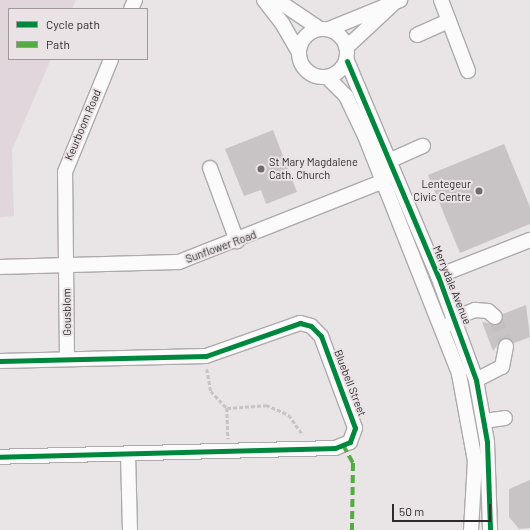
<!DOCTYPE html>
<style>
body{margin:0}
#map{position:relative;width:530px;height:530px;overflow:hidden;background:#e9e4e6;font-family:Barlow,sans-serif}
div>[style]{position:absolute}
.built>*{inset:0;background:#e1d6db}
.building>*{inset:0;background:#c8c4c6}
.minor-tunnel>*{height:14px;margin-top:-7px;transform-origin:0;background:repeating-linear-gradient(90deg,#c4bfc1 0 14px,transparent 0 21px)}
.path>*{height:2.5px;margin-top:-1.25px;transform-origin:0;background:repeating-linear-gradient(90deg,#c6c5c5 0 4px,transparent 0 6px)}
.roads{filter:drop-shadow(1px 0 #aeaaab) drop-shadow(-1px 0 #aeaaab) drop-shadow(0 1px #aeaaab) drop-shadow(0 -1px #aeaaab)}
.minor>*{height:14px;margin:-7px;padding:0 7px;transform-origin:7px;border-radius:7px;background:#fcfbfb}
.minor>.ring{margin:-7px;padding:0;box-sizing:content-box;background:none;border:14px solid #fcfbfb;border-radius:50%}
.quiet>*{height:4px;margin-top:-2px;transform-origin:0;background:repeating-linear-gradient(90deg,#54ab44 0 8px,transparent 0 12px)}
.cycleway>*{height:5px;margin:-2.5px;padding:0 2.5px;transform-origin:2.5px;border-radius:2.5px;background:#00873e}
.dots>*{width:11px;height:11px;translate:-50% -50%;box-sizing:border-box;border:2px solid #eae3e6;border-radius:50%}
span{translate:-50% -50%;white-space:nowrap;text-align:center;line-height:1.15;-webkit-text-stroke:4px #eae3e6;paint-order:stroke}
.street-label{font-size:11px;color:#2e2b2c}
.poi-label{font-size:11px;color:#2e2b2c}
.left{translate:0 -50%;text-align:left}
.right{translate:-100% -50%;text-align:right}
.legend{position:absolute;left:8px;top:8px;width:140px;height:52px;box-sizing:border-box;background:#eae3e6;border:1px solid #9f999c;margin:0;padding:5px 7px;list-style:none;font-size:12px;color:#2e2b2c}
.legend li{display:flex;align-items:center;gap:8px;height:20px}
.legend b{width:20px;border:1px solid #9f999c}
.scale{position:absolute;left:392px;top:504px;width:99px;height:18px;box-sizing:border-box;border:2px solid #2e2b2c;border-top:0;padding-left:5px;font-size:12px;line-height:14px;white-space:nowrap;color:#2e2b2c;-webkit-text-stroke:3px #eae3e6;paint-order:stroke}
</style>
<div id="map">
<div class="built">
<i style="clip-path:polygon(0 0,76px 0,72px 9px,9px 9px,9px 59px,51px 59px,12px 150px,14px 216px,0 217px)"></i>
</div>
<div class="building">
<i style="clip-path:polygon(273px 130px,297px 192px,266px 204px,261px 190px,244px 196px,225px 149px)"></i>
<i style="clip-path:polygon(504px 144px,530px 207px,530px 224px,460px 253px,428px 175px)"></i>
<i style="clip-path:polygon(526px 305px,530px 337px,514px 343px,503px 338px,493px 351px,482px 322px,498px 325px,503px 314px)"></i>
<i style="clip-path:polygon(530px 480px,530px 528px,519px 529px,509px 517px,509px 489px)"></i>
</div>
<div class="minor-tunnel">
<i style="left:495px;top:317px;width:31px;rotate:69deg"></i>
</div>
<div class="path">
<i style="left:207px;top:369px;width:22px;rotate:80deg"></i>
<i style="left:211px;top:391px;width:23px;rotate:47deg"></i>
<i style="left:227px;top:408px;width:31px;rotate:88deg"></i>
<i style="left:227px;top:408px;width:39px;rotate:-4deg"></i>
<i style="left:266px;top:405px;width:25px;rotate:23deg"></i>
<i style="left:289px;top:415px;width:24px;rotate:55deg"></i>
</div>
<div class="roads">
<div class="minor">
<i style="left:264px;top:0;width:29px;rotate:52deg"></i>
<i style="left:282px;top:23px;width:34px;rotate:60deg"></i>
<i style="left:277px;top:0;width:52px;rotate:34deg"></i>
<i style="left:441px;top:0;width:76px;rotate:69.2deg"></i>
<i style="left:131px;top:9px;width:10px;rotate:-66deg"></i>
<i class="ring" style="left:299px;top:29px;width:34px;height:34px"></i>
<i style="left:329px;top:29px;width:77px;rotate:-22.2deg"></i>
<i style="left:417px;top:35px;width:35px;rotate:-24deg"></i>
<i style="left:347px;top:47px;width:63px;rotate:-43.1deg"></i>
<i style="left:347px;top:61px;width:233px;rotate:67.1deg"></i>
<i style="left:438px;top:276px;width:111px;rotate:69.9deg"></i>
<i style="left:476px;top:380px;width:63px;rotate:79.9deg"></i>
<i style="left:487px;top:442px;width:88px;rotate:88deg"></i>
<i style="left:327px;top:77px;width:27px;rotate:45deg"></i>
<i style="left:346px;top:96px;width:44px;rotate:64.6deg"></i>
<i style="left:365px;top:136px;width:256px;rotate:68.4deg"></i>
<i style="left:459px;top:374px;width:88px;rotate:79.6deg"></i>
<i style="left:475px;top:461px;width:69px;rotate:93.3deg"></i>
<i style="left:391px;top:160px;width:35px;rotate:-24deg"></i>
<i style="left:210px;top:168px;width:78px;rotate:69.7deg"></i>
<i style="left:0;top:267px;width:179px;rotate:-1.6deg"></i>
<i style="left:179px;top:262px;width:220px;rotate:-21.6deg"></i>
<i style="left:438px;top:276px;width:99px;rotate:-21.4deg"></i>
<i style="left:450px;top:324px;width:8px;rotate:-50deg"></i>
<i style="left:455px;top:318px;width:22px;rotate:-22deg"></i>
<i style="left:475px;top:310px;width:13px;rotate:4deg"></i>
<i style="left:488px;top:311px;width:9px;rotate:41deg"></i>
<i style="left:67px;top:359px;width:187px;rotate:-90.6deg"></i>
<i style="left:65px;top:172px;width:122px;rotate:-67.8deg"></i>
<i style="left:0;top:361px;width:206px;rotate:-1.4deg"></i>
<i style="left:206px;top:356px;width:100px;rotate:-19.3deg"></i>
<i style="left:300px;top:323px;width:11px;rotate:15deg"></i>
<i style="left:311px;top:326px;width:14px;rotate:45deg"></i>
<i style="left:321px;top:336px;width:98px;rotate:69.7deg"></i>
<i style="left:355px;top:428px;width:15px;rotate:110deg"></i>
<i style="left:350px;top:442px;width:16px;rotate:158deg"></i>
<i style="left:335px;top:448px;width:335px;rotate:178.5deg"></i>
<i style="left:476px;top:380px;width:29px;rotate:-27deg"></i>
<i style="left:502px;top:367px;width:21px;rotate:-79deg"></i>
<i style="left:484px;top:421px;width:21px;rotate:-8deg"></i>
<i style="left:128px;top:454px;width:76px;rotate:88.5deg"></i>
</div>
</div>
<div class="quiet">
<i style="left:343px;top:445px;width:21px;rotate:61deg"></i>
<i style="left:353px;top:463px;width:67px;rotate:90.9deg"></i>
</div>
<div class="cycleway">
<i style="left:347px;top:61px;width:233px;rotate:67.1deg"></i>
<i style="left:438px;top:276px;width:111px;rotate:69.9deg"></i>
<i style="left:476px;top:380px;width:63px;rotate:79.9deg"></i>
<i style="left:487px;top:442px;width:88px;rotate:88deg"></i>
<i style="left:0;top:361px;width:206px;rotate:-1.4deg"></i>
<i style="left:206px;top:356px;width:100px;rotate:-19.3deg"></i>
<i style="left:300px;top:323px;width:11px;rotate:15deg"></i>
<i style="left:311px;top:326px;width:14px;rotate:45deg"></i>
<i style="left:321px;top:336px;width:98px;rotate:69.7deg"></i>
<i style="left:355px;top:428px;width:15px;rotate:110deg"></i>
<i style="left:350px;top:442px;width:16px;rotate:158deg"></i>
<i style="left:335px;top:448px;width:335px;rotate:178.5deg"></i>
</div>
<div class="dots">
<i style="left:261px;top:169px;background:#6f6c6d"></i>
<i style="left:479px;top:191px;background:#6f6c6d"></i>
</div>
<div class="street-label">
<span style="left:83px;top:125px;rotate:-67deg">Keurboom Road</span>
<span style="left:221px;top:247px;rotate:-20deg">Sunflower Road</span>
<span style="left:452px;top:285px;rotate:68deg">Merrydale Avenue</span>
<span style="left:67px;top:312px;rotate:-91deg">Gousblom</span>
<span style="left:350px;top:383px;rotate:69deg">Bluebell Street</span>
</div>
<div class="poi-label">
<span class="left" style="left:269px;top:169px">St Mary Magdalene<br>Cath. Church</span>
<span class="right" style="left:471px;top:191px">Lentegeur<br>Civic Centre</span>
</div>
<ul class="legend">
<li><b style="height:5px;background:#00873e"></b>Cycle path</li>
<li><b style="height:5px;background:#54ab44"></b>Path</li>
</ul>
<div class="scale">50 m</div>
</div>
